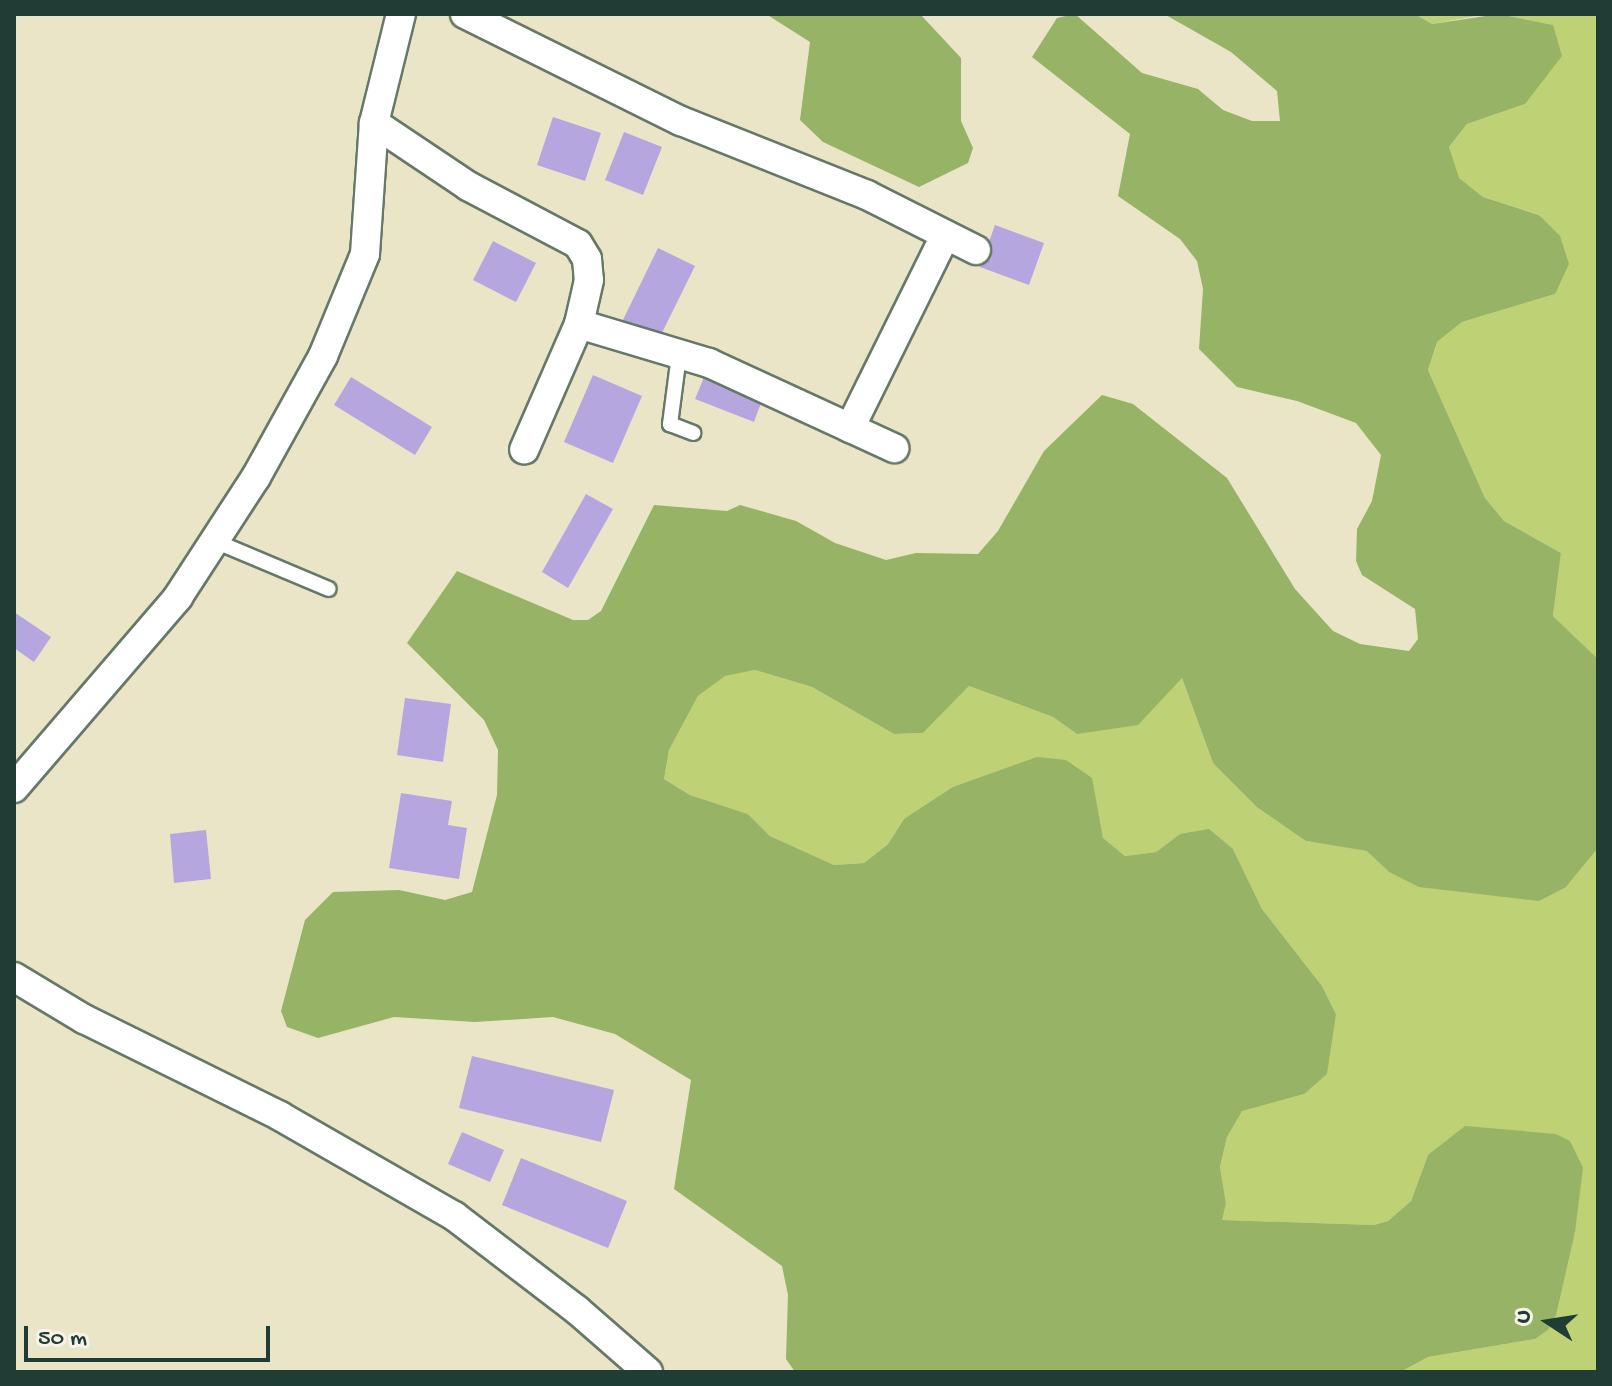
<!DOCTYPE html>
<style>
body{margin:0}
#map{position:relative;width:1612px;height:1386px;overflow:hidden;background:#ebe5c7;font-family:"Gochi Hand",sans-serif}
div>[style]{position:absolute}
.green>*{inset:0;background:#bed175}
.forest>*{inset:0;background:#96b366}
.building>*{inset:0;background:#b6a6df}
.roads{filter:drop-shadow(2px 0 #667867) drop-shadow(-2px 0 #667867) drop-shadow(0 2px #667867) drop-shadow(0 -2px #667867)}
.service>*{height:14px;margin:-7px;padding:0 7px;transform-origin:7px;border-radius:7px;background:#fff}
.minor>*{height:28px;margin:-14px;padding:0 14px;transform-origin:14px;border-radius:14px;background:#fff}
span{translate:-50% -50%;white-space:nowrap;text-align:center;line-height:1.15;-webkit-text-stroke:6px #f7f3e8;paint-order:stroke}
.frame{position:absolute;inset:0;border:16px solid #1f3d34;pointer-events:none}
.north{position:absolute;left:1508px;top:1282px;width:80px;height:80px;-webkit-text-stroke:6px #f7f3e8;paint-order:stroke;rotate:282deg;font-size:22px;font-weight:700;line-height:32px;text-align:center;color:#1f3d34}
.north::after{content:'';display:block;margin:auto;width:28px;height:36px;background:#1f3d34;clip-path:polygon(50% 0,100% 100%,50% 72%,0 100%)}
.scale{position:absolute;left:24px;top:1326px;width:246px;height:36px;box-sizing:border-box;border:4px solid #1f3d34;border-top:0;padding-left:10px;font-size:24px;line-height:28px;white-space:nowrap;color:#1f3d34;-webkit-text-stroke:6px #f7f3e8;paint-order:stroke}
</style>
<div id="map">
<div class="green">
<i style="clip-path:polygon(1415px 14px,1487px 14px,1432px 24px)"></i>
<i style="clip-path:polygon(1499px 14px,1598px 14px,1598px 659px,1553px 616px,1561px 553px,1504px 521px,1485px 498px,1428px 370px,1437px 342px,1462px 322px,1555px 294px,1540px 215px,1483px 197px,1458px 178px,1449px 147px,1467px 124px,1525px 104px,1553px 25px)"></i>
<i style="clip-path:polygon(755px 670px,812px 687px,894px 734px,923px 733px,969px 686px,1053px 717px,1077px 734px,1182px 678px,1213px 763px,1306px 841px,1368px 851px,1389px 872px,1566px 887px,1598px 848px,1598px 1372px,1402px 1372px,1428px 1357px,1535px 1339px,1548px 1330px,1575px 1232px,1428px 1155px,1411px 1201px,1388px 1221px,1374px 1225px,1221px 1220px,1226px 1203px,1220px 1167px,1227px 1137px,1242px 1110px,1304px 1094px,1336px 1014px,1322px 986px,1262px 909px,1233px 849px,1180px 834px,1156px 852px,1125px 856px,1103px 838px,1091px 778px,904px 819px,888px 844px,864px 863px,834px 865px,770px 836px,748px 814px,690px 795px,664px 779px,669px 750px,698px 696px,724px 676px)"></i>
</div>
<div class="forest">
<i style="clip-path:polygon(766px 14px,920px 14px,961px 58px,961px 121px,973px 148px,968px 163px,919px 187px,823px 142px,800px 120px,810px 42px)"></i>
<i style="clip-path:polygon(1075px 14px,1142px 73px,1198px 89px,1223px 110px,1252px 121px,1280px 121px,1277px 91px,1231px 52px,1164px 14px,1415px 14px,1432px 24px,1499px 14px,1553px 25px,1562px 56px,1525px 104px,1467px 124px,1449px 147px,1459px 178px,1483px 197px,1539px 215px,1560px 236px,1569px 264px,1555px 294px,1462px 322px,1437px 342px,1428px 370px,1485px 498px,1504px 521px,1561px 553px,1553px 616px,1598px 659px,1598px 848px,1566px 887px,1539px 901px,1419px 887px,1389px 872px,1367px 851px,1306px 841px,1257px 807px,1213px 763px,1182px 678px,1138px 725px,1077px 734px,1053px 717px,969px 686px,923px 733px,894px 734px,812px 687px,755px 670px,725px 676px,698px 696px,669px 750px,664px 779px,690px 795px,748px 814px,770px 836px,834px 865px,864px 863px,888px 844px,904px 819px,953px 787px,1037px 757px,1066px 760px,1092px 778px,1103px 838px,1125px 856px,1156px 852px,1180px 834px,1209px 829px,1233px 849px,1262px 909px,1322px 986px,1336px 1014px,1327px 1074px,1304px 1094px,1242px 1111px,1227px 1137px,1220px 1167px,1226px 1203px,1222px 1220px,1374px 1225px,1388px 1221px,1411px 1201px,1428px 1155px,1465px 1126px,1556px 1134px,1570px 1141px,1583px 1168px,1575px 1232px,1556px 1315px,1548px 1330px,1535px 1339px,1428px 1357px,1401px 1372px,795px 1372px,786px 1359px,788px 1295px,782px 1266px,674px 1189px,691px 1080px,615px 1034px,553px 1017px,475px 1022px,394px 1017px,318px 1038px,287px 1027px,281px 1011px,305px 920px,333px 892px,399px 890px,445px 900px,472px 892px,497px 795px,498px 750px,484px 720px,407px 643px,457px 571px,573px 620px,588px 620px,601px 611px,654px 505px,727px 511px,740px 505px,796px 521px,835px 543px,886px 560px,916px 553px,978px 554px,998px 531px,1044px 451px,1102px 395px,1133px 404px,1227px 478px,1295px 589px,1333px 631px,1360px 644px,1409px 651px,1418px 639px,1415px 609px,1362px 575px,1356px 561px,1357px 529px,1372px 501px,1381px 455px,1356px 423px,1297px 401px,1237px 387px,1199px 349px,1203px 289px,1197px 261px,1180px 239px,1118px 196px,1130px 134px,1032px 57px,1057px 18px)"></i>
</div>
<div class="building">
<i style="clip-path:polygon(553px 117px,601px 133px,585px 181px,537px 165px)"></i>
<i style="clip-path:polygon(624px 132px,662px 147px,643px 195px,605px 180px)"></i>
<i style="clip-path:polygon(995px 225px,1044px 243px,1029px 285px,980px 267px)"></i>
<i style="clip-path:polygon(493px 241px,536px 263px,516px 302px,473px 280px)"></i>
<i style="clip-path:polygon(658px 248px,695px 266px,656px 345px,619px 328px)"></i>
<i style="clip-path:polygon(707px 370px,765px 392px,754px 422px,695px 399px)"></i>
<i style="clip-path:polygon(593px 375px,642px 396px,613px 463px,564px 442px)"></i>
<i style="clip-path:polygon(351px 377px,432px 427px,415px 455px,334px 405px)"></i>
<i style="clip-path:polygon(586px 494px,613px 509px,568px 588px,542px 572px)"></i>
<i style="clip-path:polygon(14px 612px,51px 637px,34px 662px,14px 648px)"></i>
<i style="clip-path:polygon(405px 698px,451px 704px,443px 762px,397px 755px)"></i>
<i style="clip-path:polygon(401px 793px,452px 801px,448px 825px,467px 828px,459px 879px,389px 868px)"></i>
<i style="clip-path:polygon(206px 830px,211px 879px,174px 883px,170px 834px)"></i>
<i style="clip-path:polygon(472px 1056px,614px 1090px,601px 1142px,459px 1108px)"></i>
<i style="clip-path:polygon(462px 1132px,504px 1150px,490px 1182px,448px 1164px)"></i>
<i style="clip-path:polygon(521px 1158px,627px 1201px,608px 1248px,502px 1205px)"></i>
</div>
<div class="roads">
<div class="service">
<i style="left:679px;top:355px;width:70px;rotate:97.4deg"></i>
<i style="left:670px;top:424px;width:25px;rotate:21deg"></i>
<i style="left:217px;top:542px;width:121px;rotate:22.8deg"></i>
</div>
<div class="minor">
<i style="left:465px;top:14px;width:241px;rotate:26.4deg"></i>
<i style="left:681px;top:121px;width:200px;rotate:21.7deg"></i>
<i style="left:867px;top:195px;width:122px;rotate:26.8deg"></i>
<i style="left:374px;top:123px;width:113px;rotate:33.8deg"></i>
<i style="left:468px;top:186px;width:124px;rotate:27.8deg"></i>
<i style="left:578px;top:244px;width:17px;rotate:59deg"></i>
<i style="left:587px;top:259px;width:21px;rotate:85deg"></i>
<i style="left:589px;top:280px;width:45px;rotate:102.8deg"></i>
<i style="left:579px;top:324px;width:137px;rotate:113.6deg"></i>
<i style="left:579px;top:324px;width:136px;rotate:16.7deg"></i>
<i style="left:709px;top:363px;width:204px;rotate:24.7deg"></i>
<i style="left:850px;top:428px;width:214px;rotate:-63.7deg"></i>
<i style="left:14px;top:788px;width:252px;rotate:-49.3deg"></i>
<i style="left:178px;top:597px;width:143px;rotate:-57deg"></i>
<i style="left:256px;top:477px;width:138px;rotate:-61deg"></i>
<i style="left:323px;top:356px;width:110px;rotate:-67.6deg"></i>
<i style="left:365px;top:254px;width:131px;rotate:-86.1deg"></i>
<i style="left:374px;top:123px;width:112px;rotate:-76.1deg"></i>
<i style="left:14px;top:977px;width:82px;rotate:31deg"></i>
<i style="left:84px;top:1019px;width:219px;rotate:26.3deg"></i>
<i style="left:280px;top:1116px;width:201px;rotate:29.9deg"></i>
<i style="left:454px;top:1216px;width:155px;rotate:37.4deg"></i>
<i style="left:577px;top:1310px;width:94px;rotate:41.1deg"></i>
</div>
</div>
<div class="frame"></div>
<div class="north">U</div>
<div class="scale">50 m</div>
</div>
